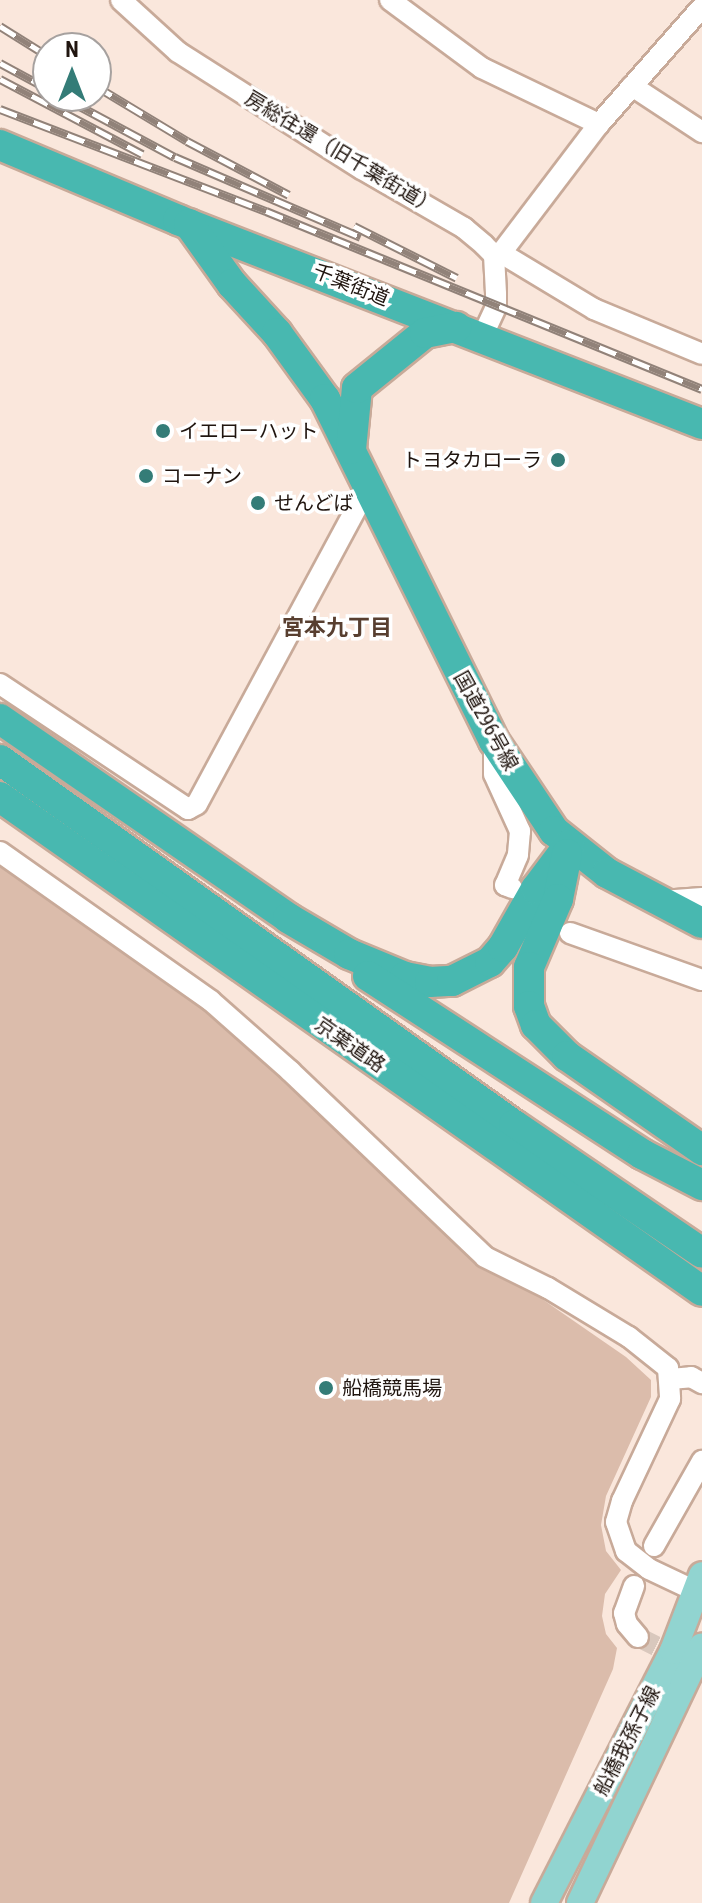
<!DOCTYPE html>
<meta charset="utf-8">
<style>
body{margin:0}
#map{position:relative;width:702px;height:1903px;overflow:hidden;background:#fae7dc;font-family:"Roboto Condensed","Noto Sans JP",sans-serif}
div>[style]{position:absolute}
.green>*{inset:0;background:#dbbcab}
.minor-tunnel>*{height:20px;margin-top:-10px;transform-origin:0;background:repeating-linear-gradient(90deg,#d9c8bd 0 20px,transparent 0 30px)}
.roads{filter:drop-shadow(2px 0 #c8aa99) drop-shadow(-2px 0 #c8aa99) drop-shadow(0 2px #c8aa99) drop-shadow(0 -2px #c8aa99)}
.minor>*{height:20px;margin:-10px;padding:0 10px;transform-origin:10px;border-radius:10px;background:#fff}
.major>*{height:26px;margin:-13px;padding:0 13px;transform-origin:13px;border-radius:13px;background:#91d4d0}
.highway>*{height:30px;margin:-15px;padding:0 15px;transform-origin:15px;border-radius:15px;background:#48b8b0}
.rail>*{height:9px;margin-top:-4.5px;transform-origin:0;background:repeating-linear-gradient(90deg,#fff 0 18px,#918279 0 36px);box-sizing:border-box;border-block:2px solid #918279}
.dots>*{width:22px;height:22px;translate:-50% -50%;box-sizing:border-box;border:4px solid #fff;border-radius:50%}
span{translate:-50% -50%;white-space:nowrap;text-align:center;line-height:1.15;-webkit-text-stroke:7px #fff;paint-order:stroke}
.street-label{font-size:20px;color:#20150f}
.poi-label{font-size:20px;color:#20150f}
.left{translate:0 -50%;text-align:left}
.right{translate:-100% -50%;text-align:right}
.neighbourhood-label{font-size:22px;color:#583f30;font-weight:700}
.north{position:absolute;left:32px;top:32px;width:80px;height:80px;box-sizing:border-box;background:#fff;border:2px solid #a6a19f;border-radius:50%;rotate:0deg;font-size:22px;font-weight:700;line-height:32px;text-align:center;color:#20150f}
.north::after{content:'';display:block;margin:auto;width:28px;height:36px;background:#347c77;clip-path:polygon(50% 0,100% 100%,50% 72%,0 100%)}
</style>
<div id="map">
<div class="green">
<i style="clip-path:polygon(0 865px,172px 982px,246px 1042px,469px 1257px,529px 1290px,626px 1357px,651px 1380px,651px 1397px,606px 1496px,601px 1525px,606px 1551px,621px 1570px,605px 1594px,602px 1616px,606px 1634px,617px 1648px,613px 1669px,509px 1903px,0 1903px)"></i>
</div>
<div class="minor-tunnel">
<i style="left:638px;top:1637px;width:51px;rotate:26.6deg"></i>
</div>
<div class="roads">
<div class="minor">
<i style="left:121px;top:0;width:77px;rotate:42.4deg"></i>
<i style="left:178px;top:52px;width:218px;rotate:32.5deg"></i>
<i style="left:362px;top:169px;width:118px;rotate:30deg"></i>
<i style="left:464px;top:228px;width:26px;rotate:40deg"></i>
<i style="left:484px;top:245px;width:14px;rotate:45deg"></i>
<i style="left:494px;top:255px;width:39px;rotate:87deg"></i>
<i style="left:496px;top:294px;width:13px;rotate:90deg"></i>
<i style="left:496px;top:307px;width:33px;rotate:115deg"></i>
<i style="left:390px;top:0;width:114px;rotate:36.5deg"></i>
<i style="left:482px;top:68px;width:130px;rotate:25.6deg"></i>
<i style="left:632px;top:86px;width:84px;rotate:33.3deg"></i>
<i style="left:501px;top:253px;width:109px;rotate:31.1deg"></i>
<i style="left:594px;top:309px;width:117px;rotate:22.6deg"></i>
<i style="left:494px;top:255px;width:7px;rotate:-16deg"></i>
<i style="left:501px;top:253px;width:162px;rotate:-52.8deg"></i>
<i style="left:599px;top:124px;width:156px;rotate:-48.6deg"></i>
<i style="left:0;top:684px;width:226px;rotate:33.6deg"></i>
<i style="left:188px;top:809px;width:10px;rotate:-29deg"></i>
<i style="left:197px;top:804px;width:362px;rotate:-61.7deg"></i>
<i style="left:494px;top:742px;width:32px;rotate:90deg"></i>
<i style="left:494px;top:774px;width:63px;rotate:65.5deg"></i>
<i style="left:520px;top:831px;width:24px;rotate:95deg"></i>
<i style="left:518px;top:855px;width:33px;rotate:113deg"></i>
<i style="left:505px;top:885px;width:8px;rotate:23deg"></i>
<i style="left:0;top:852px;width:258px;rotate:35.2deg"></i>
<i style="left:211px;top:1001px;width:106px;rotate:41.5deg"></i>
<i style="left:290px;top:1071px;width:269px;rotate:43.6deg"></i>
<i style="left:485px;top:1257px;width:70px;rotate:26.2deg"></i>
<i style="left:548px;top:1288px;width:95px;rotate:31.2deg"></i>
<i style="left:629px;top:1337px;width:50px;rotate:38.5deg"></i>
<i style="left:668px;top:1368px;width:31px;rotate:86deg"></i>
<i style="left:670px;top:1399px;width:113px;rotate:115.2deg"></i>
<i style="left:622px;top:1501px;width:22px;rotate:106deg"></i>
<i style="left:616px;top:1522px;width:31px;rotate:71deg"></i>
<i style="left:626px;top:1551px;width:29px;rotate:38deg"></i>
<i style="left:649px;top:1569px;width:59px;rotate:25.3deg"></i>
<i style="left:662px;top:901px;width:40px;rotate:-4.3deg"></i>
<i style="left:570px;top:933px;width:140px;rotate:19.6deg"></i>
<i style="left:670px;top:1379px;width:21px;rotate:-5deg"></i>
<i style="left:691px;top:1377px;width:13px;rotate:29deg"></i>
<i style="left:654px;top:1546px;width:98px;rotate:-60.5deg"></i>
<i style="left:634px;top:1586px;width:29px;rotate:110deg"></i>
<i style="left:624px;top:1613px;width:11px;rotate:75deg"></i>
<i style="left:627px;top:1624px;width:17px;rotate:50deg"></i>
</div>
<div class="major">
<i style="left:544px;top:1903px;width:283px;rotate:-62.9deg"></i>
<i style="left:673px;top:1651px;width:81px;rotate:-69.1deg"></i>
<i style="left:580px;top:1903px;width:284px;rotate:-64.6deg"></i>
</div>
<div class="highway">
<i style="left:0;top:145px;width:193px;rotate:22.8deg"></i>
<i style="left:178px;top:220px;width:562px;rotate:21.27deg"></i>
<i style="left:189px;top:224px;width:74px;rotate:54.4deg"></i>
<i style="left:232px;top:284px;width:67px;rotate:47.4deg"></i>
<i style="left:277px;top:333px;width:82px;rotate:54deg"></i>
<i style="left:325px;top:399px;width:381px;rotate:63.7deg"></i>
<i style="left:494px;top:741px;width:108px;rotate:56.3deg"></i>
<i style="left:554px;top:831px;width:68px;rotate:38.4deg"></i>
<i style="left:607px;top:873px;width:107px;rotate:27.8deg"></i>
<i style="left:351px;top:449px;width:61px;rotate:-84.4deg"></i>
<i style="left:357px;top:388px;width:87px;rotate:-39deg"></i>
<i style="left:425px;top:333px;width:32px;rotate:-11deg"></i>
<i style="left:0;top:719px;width:350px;rotate:34.6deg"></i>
<i style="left:288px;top:918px;width:71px;rotate:30.5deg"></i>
<i style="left:349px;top:954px;width:61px;rotate:22.3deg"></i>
<i style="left:405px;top:977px;width:25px;rotate:11deg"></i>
<i style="left:430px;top:982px;width:22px;rotate:-3deg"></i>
<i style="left:452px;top:981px;width:42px;rotate:-26.6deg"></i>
<i style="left:490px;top:962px;width:20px;rotate:-49deg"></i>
<i style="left:503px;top:947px;width:67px;rotate:-60.4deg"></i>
<i style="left:536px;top:889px;width:55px;rotate:-53.1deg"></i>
<i style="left:0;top:760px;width:630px;rotate:35.38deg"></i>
<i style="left:514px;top:1125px;width:227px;rotate:34.2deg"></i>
<i style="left:0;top:797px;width:858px;rotate:35.13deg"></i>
<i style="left:567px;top:854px;width:46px;rotate:101.3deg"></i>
<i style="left:558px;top:899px;width:74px;rotate:113.1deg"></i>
<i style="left:529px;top:967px;width:39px;rotate:90deg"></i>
<i style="left:529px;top:1006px;width:20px;rotate:70deg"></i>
<i style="left:536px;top:1025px;width:44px;rotate:45deg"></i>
<i style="left:567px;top:1056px;width:165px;rotate:34.8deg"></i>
<i style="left:368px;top:976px;width:327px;rotate:33deg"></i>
<i style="left:642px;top:1154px;width:68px;rotate:27.3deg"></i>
</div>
</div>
<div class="rail">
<i style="left:0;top:26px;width:57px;rotate:32deg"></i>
<i style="left:0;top:63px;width:55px;rotate:28.4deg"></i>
<i style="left:0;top:79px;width:161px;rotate:27.8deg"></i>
<i style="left:96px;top:86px;width:106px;rotate:31.1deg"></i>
<i style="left:187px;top:141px;width:115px;rotate:27.9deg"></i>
<i style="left:61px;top:96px;width:129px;rotate:28.2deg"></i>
<i style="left:175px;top:157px;width:202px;rotate:23.3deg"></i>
<i style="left:0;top:109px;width:285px;rotate:21deg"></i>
<i style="left:266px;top:211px;width:471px;rotate:22.2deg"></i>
<i style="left:354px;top:226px;width:115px;rotate:26.8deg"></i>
</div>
<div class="dots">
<i style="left:163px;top:431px;background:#347c77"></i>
<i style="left:558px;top:460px;background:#347c77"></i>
<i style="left:146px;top:476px;background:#347c77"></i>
<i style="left:258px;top:503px;background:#347c77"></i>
<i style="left:326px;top:1388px;background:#347c77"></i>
</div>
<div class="street-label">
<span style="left:341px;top:153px;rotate:31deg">房総往還（旧千葉街道）</span>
<span style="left:351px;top:285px;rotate:22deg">千葉街道</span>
<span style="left:486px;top:721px;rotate:61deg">国道296号線</span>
<span style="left:350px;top:1045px;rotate:35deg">京葉道路</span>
<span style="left:627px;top:1741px;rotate:-63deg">船橋我孫子線</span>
</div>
<div class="poi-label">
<span class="left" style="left:179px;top:431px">イエローハット</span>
<span class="right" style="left:542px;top:460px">トヨタカローラ</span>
<span class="left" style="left:162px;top:476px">コーナン</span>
<span class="left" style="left:274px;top:503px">せんどば</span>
<span class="left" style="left:342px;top:1388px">船橋競馬場</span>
</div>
<div class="neighbourhood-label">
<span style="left:337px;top:628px">宮本九丁目</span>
</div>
<div class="north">N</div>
</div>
